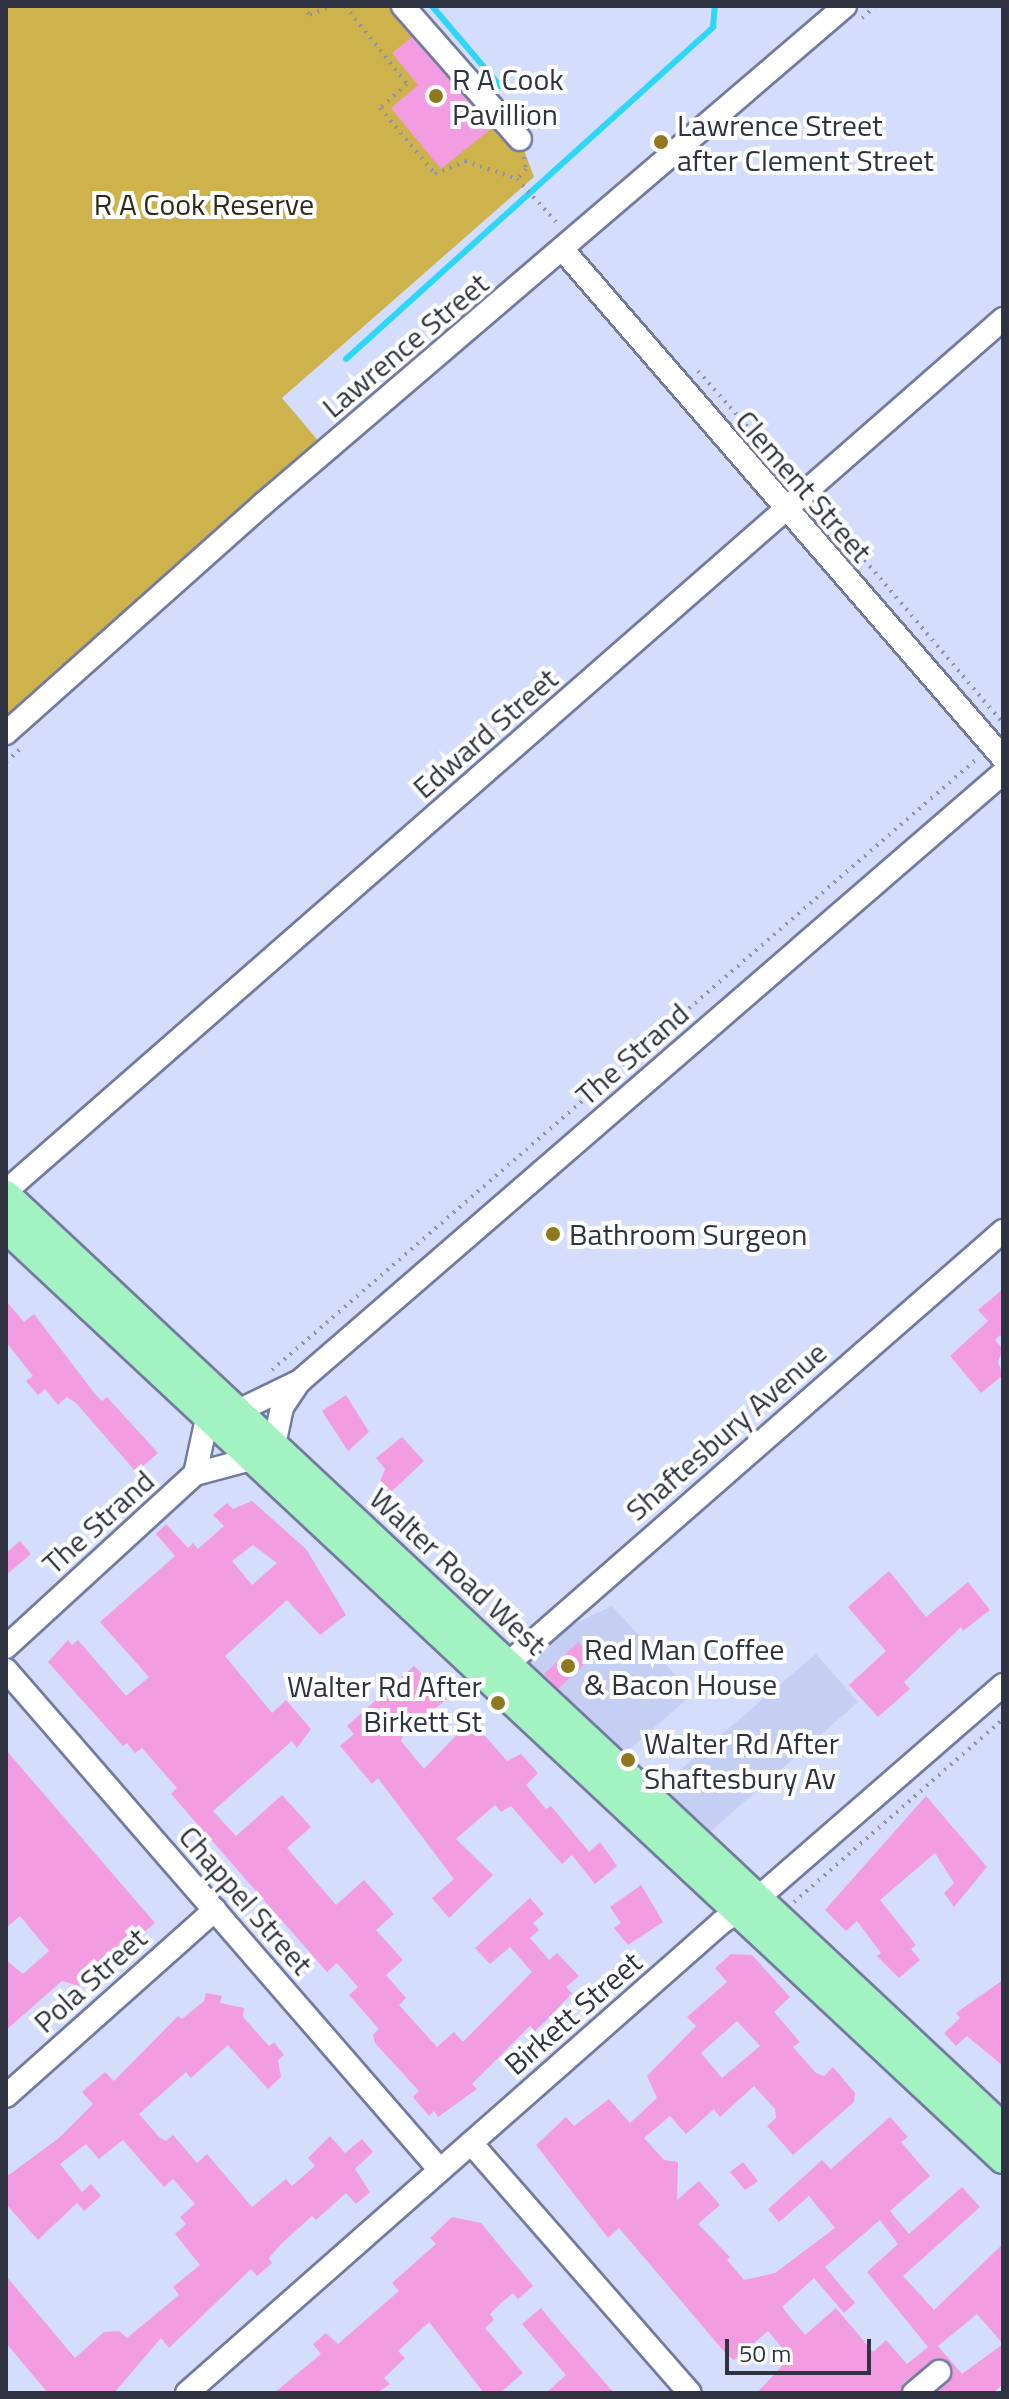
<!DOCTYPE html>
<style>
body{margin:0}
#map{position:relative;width:1009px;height:2399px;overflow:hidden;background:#d5ddfd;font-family:"Titillium Web",sans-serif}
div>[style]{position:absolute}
.built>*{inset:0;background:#c5cef3}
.green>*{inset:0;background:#ceb24c}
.stream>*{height:6px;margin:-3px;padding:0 3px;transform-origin:3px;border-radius:3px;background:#2ed7f7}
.building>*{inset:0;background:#f29ce1}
.path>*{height:4px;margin-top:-2px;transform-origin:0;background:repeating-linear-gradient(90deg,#8c93ab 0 2px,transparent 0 8px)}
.roads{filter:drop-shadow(2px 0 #737b9f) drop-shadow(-2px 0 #737b9f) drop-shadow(0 2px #737b9f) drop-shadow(0 -2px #737b9f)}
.minor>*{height:22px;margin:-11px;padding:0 11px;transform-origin:11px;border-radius:11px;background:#fff}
.major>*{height:28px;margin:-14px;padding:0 14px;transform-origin:14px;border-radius:14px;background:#a3f2c2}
.dots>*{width:22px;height:22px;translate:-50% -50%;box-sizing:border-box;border:4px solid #fff;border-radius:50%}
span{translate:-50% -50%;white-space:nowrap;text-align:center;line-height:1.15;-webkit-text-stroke:8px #fff;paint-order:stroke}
.poi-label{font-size:30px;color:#2e3241}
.left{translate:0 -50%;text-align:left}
.right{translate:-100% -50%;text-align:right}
.park-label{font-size:30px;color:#2f2a16}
.street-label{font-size:30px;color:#2e3241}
.frame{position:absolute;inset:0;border:8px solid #2e3241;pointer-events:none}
.scale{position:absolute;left:725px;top:2339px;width:146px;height:36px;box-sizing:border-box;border:4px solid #2e3241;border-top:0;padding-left:10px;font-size:24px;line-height:28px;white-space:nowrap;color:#2e3241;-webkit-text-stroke:6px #fff;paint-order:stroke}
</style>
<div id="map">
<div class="built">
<i style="clip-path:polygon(612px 1606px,693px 1694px,626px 1752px,518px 1651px)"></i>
<i style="clip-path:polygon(816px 1654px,858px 1702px,710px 1832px,660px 1787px)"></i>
</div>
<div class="green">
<i style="clip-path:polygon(6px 6px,403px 6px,520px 139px,534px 177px,282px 398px,326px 450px,6px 733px)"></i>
</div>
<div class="stream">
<i style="left:432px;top:6px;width:105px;rotate:49.6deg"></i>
<i style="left:346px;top:359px;width:495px;rotate:-42.1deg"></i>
<i style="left:713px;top:27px;width:21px;rotate:-85deg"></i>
</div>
<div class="building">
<i style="clip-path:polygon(412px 37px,492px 128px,441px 169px,391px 108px,418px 85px,392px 53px)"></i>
<i style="clip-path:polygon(1003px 1289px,1003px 1339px,1000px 1335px,995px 1340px,1003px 1349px,998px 1362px,1003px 1375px,981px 1393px,950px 1356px,988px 1321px,978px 1310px)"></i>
<i style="clip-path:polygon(6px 1301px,24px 1322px,34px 1314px,95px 1394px,102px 1401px,107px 1397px,158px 1453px,136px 1472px,76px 1403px,67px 1397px,58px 1405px,45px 1389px,38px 1395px,26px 1381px,33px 1376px,6px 1342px)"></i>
<i style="clip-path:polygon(346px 1395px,369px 1432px,348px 1451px,322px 1411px)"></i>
<i style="clip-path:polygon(402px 1437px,424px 1461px,388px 1495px,379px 1484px,385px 1469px,376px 1458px)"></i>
<i style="clip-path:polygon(evenodd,252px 1501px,306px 1549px,346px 1615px,320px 1635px,287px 1600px,225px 1656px,272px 1713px,286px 1700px,311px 1729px,297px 1748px,292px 1741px,213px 1811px,236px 1836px,282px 1795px,311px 1827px,287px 1848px,336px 1905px,364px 1880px,394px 1914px,376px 1930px,403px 1960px,386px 1975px,406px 1998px,399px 2005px,437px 2047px,454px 2032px,463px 2042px,532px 1972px,510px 1947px,490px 1964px,475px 1948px,530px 1898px,544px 1914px,533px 1923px,539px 1930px,530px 1938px,549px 1960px,557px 1953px,579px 1976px,566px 1987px,572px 1993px,549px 2018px,535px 2031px,530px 2026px,472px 2084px,477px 2089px,438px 2117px,434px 2111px,429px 2116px,413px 2097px,419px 2091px,375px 2043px,373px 2035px,379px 2029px,349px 1995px,358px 1987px,337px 1963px,327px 1972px,171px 1794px,177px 1788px,142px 1748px,135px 1753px,127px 1743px,123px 1746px,48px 1662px,68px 1640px,72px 1645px,78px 1640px,126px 1696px,149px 1677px,100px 1622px,175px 1556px,156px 1534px,166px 1524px,188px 1548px,193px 1543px,198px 1549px,224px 1526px,213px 1515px,227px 1503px,233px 1509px,252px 1501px,253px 1545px,277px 1563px,252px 1585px,232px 1561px,253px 1545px)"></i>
<i style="clip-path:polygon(20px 1541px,31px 1554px,6px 1575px,6px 1553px)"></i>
<i style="clip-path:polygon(889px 1571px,926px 1617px,968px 1582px,990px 1610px,963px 1631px,961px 1627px,904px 1682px,910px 1689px,878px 1717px,849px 1685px,886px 1651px,848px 1607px)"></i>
<i style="clip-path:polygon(578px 1642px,592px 1657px,558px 1689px,544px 1674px)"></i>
<i style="clip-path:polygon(414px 1666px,447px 1699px,404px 1733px,401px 1741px,424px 1769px,471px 1720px,507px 1761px,521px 1754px,538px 1773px,526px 1785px,546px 1809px,551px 1806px,589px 1852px,600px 1842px,617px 1866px,595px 1884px,572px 1855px,562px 1864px,511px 1806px,501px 1812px,495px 1805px,456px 1839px,493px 1875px,449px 1918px,432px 1898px,454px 1879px,378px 1778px,372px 1784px,340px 1746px,354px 1734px,347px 1726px)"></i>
<i style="clip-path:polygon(6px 1750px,155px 1923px,79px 1986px,62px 1981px,6px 2030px,6px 1960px,23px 1974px,49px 1951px,20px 1916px,6px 1928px)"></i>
<i style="clip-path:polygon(926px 1796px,987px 1867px,954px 1907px,944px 1893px,954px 1883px,935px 1853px,880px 1900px,916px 1945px,911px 1949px,920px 1960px,899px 1978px,877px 1956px,881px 1953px,857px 1921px,846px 1931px,825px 1910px)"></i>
<i style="clip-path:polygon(641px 1885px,663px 1922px,628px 1945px,614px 1928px,621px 1923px,610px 1907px)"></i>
<i style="clip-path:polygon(evenodd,731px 1954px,752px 1955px,790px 1997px,774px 2012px,800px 2042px,793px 2047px,816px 2073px,824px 2076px,833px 2067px,855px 2093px,854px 2102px,793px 2155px,767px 2126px,776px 2118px,775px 2109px,754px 2086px,720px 2117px,714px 2109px,686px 2134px,670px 2116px,644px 2138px,664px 2160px,678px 2162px,677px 2200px,699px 2181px,720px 2205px,698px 2224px,730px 2257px,727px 2260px,744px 2280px,775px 2273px,835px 2228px,809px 2196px,779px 2222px,768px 2209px,822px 2160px,831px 2169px,890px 2117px,908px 2137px,901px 2142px,930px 2176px,890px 2211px,909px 2234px,962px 2187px,980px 2207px,903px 2276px,934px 2310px,1003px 2244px,1003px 2384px,993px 2393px,936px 2393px,953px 2370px,937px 2358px,905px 2382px,900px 2393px,757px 2393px,790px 2357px,768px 2331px,734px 2360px,727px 2355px,619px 2228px,608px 2238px,536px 2145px,566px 2117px,574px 2126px,609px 2099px,630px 2123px,657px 2098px,647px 2076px,696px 2026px,687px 2017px,727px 1982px,715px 1968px,731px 1954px,737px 2021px,760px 2046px,722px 2078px,701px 2053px,737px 2021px,731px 1954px,880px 2220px,898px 2244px,867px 2272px,928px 2347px,907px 2364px,886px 2340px,873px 2352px,836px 2308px,805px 2335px,782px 2307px,814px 2278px,844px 2313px,855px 2303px,825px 2267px,880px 2220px,731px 1954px,977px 2314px,1003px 2344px,962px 2374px,938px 2346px,977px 2314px)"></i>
<i style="clip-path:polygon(1003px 1980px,1003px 2066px,967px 2036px,956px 2046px,944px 2033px,960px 2018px,956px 2013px)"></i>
<i style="clip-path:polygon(206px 1993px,222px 1996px,220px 2003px,244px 2008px,243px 2017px,269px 2046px,274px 2042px,284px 2055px,278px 2060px,281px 2077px,268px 2089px,228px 2045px,191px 2078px,186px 2072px,139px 2114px,160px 2138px,166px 2141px,173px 2135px,197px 2163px,207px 2154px,252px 2207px,286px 2179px,292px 2186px,315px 2166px,308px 2158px,330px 2136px,345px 2153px,362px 2139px,373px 2152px,355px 2169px,370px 2192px,356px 2204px,346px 2193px,316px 2220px,312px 2216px,280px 2245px,269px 2258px,272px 2263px,257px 2276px,251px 2269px,169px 2348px,161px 2338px,114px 2393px,48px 2393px,6px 2343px,6px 2276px,75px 2358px,104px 2332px,119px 2331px,127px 2338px,179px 2295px,173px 2287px,200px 2265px,175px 2234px,186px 2224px,180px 2217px,195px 2204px,173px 2179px,164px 2187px,123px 2140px,99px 2159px,86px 2144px,60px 2164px,82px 2192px,91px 2184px,101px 2196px,84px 2211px,77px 2203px,38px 2240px,6px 2204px,6px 2177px,59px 2138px,93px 2104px,82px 2092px,105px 2072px,114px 2081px,178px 2016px,182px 2019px,204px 2001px)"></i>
<i style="clip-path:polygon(743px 2162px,758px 2181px,745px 2190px,730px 2172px)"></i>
<i style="clip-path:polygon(452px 2217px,481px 2223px,533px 2286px,518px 2299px,513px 2293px,501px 2303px,490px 2314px,494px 2320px,485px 2328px,523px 2373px,500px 2393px,484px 2393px,429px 2322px,398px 2351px,405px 2358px,384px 2378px,390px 2384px,377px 2393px,274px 2393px,321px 2354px,313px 2344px,326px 2333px,338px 2344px,399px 2291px,392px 2283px,436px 2244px,430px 2238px)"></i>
<i style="clip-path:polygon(541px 2308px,559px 2330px,614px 2393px,546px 2393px,566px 2375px,522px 2324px)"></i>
</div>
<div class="path">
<i style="left:302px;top:6px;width:12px;rotate:48deg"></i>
<i style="left:310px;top:15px;width:24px;rotate:-22deg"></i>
<i style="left:345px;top:6px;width:100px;rotate:51.5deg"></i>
<i style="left:407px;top:84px;width:36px;rotate:138deg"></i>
<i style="left:380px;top:108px;width:86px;rotate:50.2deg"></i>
<i style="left:435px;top:174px;width:33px;rotate:-23deg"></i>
<i style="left:465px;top:161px;width:55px;rotate:19.1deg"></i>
<i style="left:377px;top:6px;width:1px;rotate:45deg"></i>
<i style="left:862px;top:18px;width:18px;rotate:-43deg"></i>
<i style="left:524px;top:157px;width:12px;rotate:81deg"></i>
<i style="left:526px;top:169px;width:13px;rotate:132deg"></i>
<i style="left:517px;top:179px;width:61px;rotate:47.7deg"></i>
<i style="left:698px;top:371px;width:143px;rotate:48.4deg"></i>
<i style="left:818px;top:505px;width:286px;rotate:49.7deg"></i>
<i style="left:6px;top:762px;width:18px;rotate:-43deg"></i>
<i style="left:272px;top:1370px;width:936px;rotate:-40.93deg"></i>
<i style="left:794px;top:1902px;width:278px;rotate:-41.2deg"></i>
</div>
<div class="roads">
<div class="minor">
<i style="left:403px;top:6px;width:177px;rotate:48.7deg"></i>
<i style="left:563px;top:250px;width:672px;rotate:49.1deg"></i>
<i style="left:6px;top:733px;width:344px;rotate:-41.7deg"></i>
<i style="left:263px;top:504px;width:766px;rotate:-40.55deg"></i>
<i style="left:6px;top:1191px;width:1325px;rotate:-41.17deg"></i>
<i style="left:238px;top:1411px;width:69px;rotate:-25.8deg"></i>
<i style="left:300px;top:1381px;width:929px;rotate:-40.86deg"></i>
<i style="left:274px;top:1445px;width:39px;rotate:-78deg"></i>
<i style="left:282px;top:1407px;width:27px;rotate:-56deg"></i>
<i style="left:195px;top:1474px;width:61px;rotate:-77.8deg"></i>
<i style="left:6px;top:1647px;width:256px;rotate:-42.5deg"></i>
<i style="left:195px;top:1474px;width:62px;rotate:-14.9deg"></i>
<i style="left:6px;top:1670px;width:662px;rotate:49.04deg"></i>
<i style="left:495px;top:1675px;width:675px;rotate:-41.15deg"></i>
<i style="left:6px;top:2096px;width:280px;rotate:-41.7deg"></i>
<i style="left:471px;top:2143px;width:332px;rotate:48.8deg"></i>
<i style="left:187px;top:2393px;width:713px;rotate:-41.36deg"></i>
<i style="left:722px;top:1922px;width:43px;rotate:-33.7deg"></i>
<i style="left:758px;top:1898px;width:325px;rotate:-41deg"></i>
<i style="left:914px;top:2393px;width:33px;rotate:-40deg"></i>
</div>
<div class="major">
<i style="left:6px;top:1195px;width:1365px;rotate:43.1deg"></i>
<i style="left:6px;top:1228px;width:1364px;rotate:43.04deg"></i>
</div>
</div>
<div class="dots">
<i style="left:436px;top:96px;background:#8f781e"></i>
<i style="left:661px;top:142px;background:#8f781e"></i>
<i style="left:553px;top:1234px;background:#8f781e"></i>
<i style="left:568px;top:1666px;background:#8f781e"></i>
<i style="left:498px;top:1703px;background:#8f781e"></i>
<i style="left:628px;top:1760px;background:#8f781e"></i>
</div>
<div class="poi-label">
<span class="left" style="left:452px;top:96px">R A Cook<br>Pavillion</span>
<span class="left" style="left:677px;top:142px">Lawrence Street<br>after Clement Street</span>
<span class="left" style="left:569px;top:1234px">Bathroom Surgeon</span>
<span class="left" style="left:584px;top:1666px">Red Man Coffee<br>&amp; Bacon House</span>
<span class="right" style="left:482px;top:1703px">Walter Rd After<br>Birkett St</span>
<span class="left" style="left:644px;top:1760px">Walter Rd After<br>Shaftesbury Av</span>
</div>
<div class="park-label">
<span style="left:204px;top:204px">R A Cook Reserve</span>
</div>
<div class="street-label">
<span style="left:405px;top:345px;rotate:-40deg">Lawrence Street</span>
<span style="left:804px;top:486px;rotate:49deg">Clement Street</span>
<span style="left:485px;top:733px;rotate:-41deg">Edward Street</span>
<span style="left:632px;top:1054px;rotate:-41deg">The Strand</span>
<span style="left:726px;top:1431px;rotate:-41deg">Shaftesbury Avenue</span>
<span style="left:98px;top:1522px;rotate:-42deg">The Strand</span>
<span style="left:458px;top:1571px;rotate:43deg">Walter Road West</span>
<span style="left:246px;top:1900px;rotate:49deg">Chappel Street</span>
<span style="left:90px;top:1980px;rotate:-42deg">Pola Street</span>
<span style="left:573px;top:2013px;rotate:-41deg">Birkett Street</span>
</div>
<div class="frame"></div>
<div class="scale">50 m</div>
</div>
